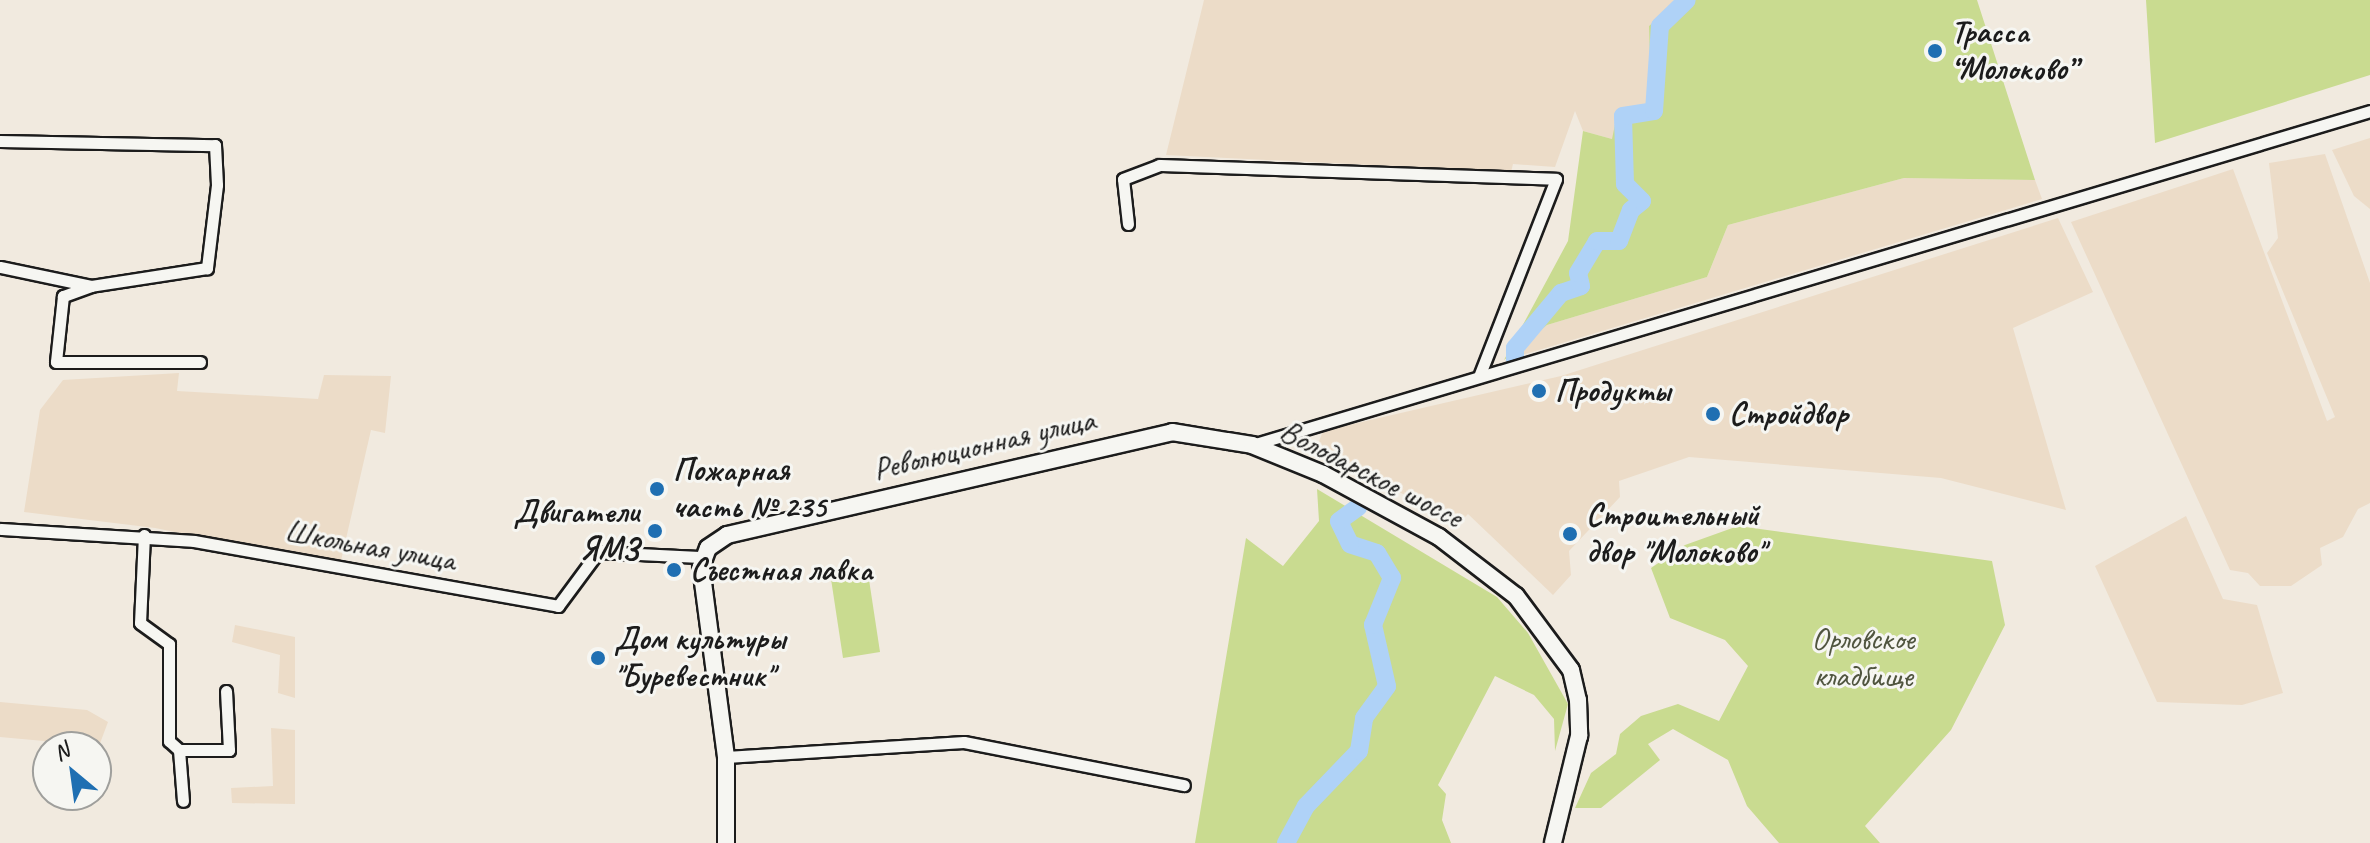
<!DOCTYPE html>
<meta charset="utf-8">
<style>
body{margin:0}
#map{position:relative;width:2370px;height:843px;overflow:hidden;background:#f1eadf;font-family:Caveat,sans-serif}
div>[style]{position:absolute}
.built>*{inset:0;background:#ecdcc8}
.green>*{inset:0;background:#c9db90}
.river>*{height:18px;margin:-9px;padding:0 9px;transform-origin:9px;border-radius:9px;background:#afd2f7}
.roads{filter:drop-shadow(2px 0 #1c1c1c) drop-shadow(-2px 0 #1c1c1c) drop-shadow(0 2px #1c1c1c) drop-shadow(0 -2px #1c1c1c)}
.street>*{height:11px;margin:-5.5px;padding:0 5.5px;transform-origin:5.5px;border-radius:5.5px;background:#f6f6f2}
.secondary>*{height:16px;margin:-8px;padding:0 8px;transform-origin:8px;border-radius:8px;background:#f6f6f2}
.dots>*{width:22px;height:22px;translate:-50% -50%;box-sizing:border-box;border:4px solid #f6f6f2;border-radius:50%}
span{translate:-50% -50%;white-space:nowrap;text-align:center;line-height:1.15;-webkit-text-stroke:6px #f6f6f2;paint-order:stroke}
.poi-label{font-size:32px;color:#1c1c1c;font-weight:700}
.left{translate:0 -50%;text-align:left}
.right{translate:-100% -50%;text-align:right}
.street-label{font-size:32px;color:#1c1c1c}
.park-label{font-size:32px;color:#50553f}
.north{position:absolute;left:32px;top:731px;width:80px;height:80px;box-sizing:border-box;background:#f6f6f2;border:2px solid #9f9f9c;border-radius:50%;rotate:331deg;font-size:22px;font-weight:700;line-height:32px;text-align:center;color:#1c1c1c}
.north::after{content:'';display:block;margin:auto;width:28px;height:36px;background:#1f6fb2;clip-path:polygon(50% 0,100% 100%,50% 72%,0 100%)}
</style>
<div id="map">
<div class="built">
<i style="clip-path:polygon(1204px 0,1678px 0,1649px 26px,1651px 109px,1612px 139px,1583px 131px,1575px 111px,1555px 167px,1513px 164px,1511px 172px,1166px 155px)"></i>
<i style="clip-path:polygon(2370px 138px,2370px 209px,2354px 196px,2332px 150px)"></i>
<i style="clip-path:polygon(2325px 154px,2370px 283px,2370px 503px,2358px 509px,2343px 537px,2320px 548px,2322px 565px,2291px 586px,2260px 586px,2248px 573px,2230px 570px,2071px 222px,2233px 169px,2327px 421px,2335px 417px,2267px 253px,2278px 238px,2269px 163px)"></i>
<i style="clip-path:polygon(1904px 178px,2035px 180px,2042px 199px,1522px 355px,1519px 347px,1547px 325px,1707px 277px,1728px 225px)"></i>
<i style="clip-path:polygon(2058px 218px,2093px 292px,2013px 328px,2066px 510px,1941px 478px,1689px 457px,1619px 481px,1620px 497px,1569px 551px,1571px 575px,1553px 595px,1468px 514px,1459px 523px,1316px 449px,1323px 431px,1561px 376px)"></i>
<i style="clip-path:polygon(179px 373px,177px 391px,318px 399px,324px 375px,391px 376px,385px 433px,371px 430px,340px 565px,155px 528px,24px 512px,40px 410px,63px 380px)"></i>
<i style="clip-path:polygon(2186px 516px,2223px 599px,2257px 605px,2283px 693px,2242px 705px,2157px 702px,2095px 566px)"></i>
<i style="clip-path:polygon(235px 625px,295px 637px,295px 698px,278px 693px,280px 655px,232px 642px)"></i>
<i style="clip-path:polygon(0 702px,87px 710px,108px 722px,99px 746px,0 737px)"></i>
<i style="clip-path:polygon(271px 728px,295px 730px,295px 804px,232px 803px,231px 788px,273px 786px)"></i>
</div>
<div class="green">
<i style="clip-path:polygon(1678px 0,1977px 0,2035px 180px,1904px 178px,1728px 225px,1707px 277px,1547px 325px,1504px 360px,1568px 241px,1583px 131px,1612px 139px,1618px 110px,1651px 109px,1649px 26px)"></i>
<i style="clip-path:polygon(2146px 0,2370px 0,2370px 75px,2155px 143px)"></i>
<i style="clip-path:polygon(1317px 489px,1497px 597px,1528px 633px,1568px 704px,1555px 751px,1554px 719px,1534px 695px,1495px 676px,1438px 785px,1446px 794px,1442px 820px,1451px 843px,1195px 843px,1246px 538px,1283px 566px,1319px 521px)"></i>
<i style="clip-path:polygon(1738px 526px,1992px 561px,2005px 625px,1951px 730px,1865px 826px,1880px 843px,1779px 843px,1747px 806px,1728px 760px,1673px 729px,1648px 744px,1660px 760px,1601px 808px,1575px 808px,1591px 773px,1616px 754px,1620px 734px,1641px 716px,1678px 704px,1719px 721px,1748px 666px,1725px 640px,1670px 618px,1651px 568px,1685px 545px)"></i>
<i style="clip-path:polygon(868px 573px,880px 652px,843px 658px,831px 579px)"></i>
</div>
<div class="river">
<i style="left:1515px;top:360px;width:12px;rotate:-90deg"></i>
<i style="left:1515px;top:348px;width:72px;rotate:-50.1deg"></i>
<i style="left:1561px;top:293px;width:21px;rotate:-19deg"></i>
<i style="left:1581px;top:286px;width:13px;rotate:-103deg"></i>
<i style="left:1578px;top:273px;width:37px;rotate:-59deg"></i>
<i style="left:1597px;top:241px;width:22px"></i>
<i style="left:1619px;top:241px;width:33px;rotate:-69deg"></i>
<i style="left:1631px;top:210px;width:14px;rotate:-39deg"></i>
<i style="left:1642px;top:201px;width:24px;rotate:-135deg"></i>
<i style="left:1625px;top:184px;width:68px;rotate:-91.7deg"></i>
<i style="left:1623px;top:116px;width:31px;rotate:-9deg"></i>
<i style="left:1654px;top:111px;width:85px;rotate:-86deg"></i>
<i style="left:1660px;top:26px;width:37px;rotate:-44deg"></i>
<i style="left:1286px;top:843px;width:42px;rotate:-61.6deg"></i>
<i style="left:1306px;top:806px;width:76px;rotate:-46.1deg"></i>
<i style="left:1359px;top:751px;width:33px;rotate:-81deg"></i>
<i style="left:1364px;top:718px;width:39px;rotate:-54deg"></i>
<i style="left:1387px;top:686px;width:63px;rotate:-102.9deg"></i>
<i style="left:1373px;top:625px;width:51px;rotate:-68deg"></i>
<i style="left:1392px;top:578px;width:29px;rotate:-121deg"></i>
<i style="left:1377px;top:553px;width:28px;rotate:-162deg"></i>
<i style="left:1350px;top:544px;width:25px;rotate:-116deg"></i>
<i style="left:1339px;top:521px;width:24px;rotate:-36deg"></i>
</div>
<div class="roads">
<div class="street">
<i style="left:0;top:141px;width:215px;rotate:1.1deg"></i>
<i style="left:215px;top:145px;width:40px;rotate:87.1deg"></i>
<i style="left:217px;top:185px;width:84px;rotate:96.9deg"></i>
<i style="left:207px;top:268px;width:117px;rotate:171.2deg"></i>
<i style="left:91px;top:286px;width:93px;rotate:-168.2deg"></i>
<i style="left:1128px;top:224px;width:45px;rotate:-96.3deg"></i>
<i style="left:1123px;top:179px;width:39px;rotate:-21deg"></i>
<i style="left:1159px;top:165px;width:397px;rotate:2deg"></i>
<i style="left:1556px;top:179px;width:212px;rotate:111.3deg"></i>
<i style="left:91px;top:286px;width:30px;rotate:160deg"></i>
<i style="left:63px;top:296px;width:66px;rotate:96.1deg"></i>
<i style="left:56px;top:362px;width:144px"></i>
<i style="left:1252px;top:445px;width:1167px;rotate:-16.63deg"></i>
<i style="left:0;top:529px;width:194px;rotate:3.5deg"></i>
<i style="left:194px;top:541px;width:370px;rotate:10.1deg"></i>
<i style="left:558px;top:606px;width:67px;rotate:-53.5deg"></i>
<i style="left:598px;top:552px;width:104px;rotate:2.8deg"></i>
<i style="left:144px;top:535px;width:88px;rotate:92.6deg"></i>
<i style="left:140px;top:623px;width:36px;rotate:36deg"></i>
<i style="left:169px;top:644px;width:97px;rotate:90deg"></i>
<i style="left:169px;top:741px;width:13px;rotate:42deg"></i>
<i style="left:179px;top:750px;width:51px;rotate:85.5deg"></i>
<i style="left:179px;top:750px;width:50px"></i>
<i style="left:229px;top:750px;width:59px;rotate:-92.9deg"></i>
<i style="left:726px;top:757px;width:238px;rotate:-3.6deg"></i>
<i style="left:964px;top:742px;width:224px;rotate:11.1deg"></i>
</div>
<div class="secondary">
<i style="left:726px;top:843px;width:86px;rotate:-90deg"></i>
<i style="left:726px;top:757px;width:192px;rotate:-97.5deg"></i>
<i style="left:701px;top:567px;width:20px;rotate:-70deg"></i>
<i style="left:708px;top:548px;width:23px;rotate:-34deg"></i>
<i style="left:727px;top:535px;width:457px;rotate:-13deg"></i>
<i style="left:1172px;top:432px;width:81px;rotate:9.2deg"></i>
<i style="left:1252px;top:445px;width:77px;rotate:22.2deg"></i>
<i style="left:1323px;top:474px;width:132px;rotate:28.5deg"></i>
<i style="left:1439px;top:537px;width:97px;rotate:37.5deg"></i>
<i style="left:1516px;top:596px;width:92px;rotate:53.4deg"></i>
<i style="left:1571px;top:670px;width:31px;rotate:77deg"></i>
<i style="left:1578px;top:700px;width:36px;rotate:88deg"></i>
<i style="left:1579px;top:736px;width:110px;rotate:103.7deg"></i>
</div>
</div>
<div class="dots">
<i style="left:1935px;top:51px;background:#1f6fb2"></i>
<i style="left:1539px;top:391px;background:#1f6fb2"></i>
<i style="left:1713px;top:414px;background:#1f6fb2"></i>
<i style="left:657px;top:489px;background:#1f6fb2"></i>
<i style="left:655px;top:531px;background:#1f6fb2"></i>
<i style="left:1570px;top:534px;background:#1f6fb2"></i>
<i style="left:674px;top:570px;background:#1f6fb2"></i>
<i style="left:598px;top:658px;background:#1f6fb2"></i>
</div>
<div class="poi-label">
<span class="left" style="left:1951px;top:51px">Трасса<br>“Молоково”</span>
<span class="left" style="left:1555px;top:391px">Продукты</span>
<span class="left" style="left:1729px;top:414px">Стройдвор</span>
<span class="left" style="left:673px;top:489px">Пожарная<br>часть № 235</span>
<span class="right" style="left:639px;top:531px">Двигатели<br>ЯМЗ</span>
<span class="left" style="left:1586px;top:534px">Строительный<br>двор "Молоково"</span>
<span class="left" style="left:690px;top:570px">Съестная лавка</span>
<span class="left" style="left:614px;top:658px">Дом культуры<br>"Буревестник"</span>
</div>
<div class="street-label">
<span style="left:984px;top:445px;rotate:-13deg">Революционная улица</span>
<span style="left:1371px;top:474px;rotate:27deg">Володарское шоссе</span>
<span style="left:370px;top:546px;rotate:10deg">Школьная улица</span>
</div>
<div class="park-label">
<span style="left:1863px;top:658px">Орловское<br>кладбище</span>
</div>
<div class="north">N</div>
</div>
